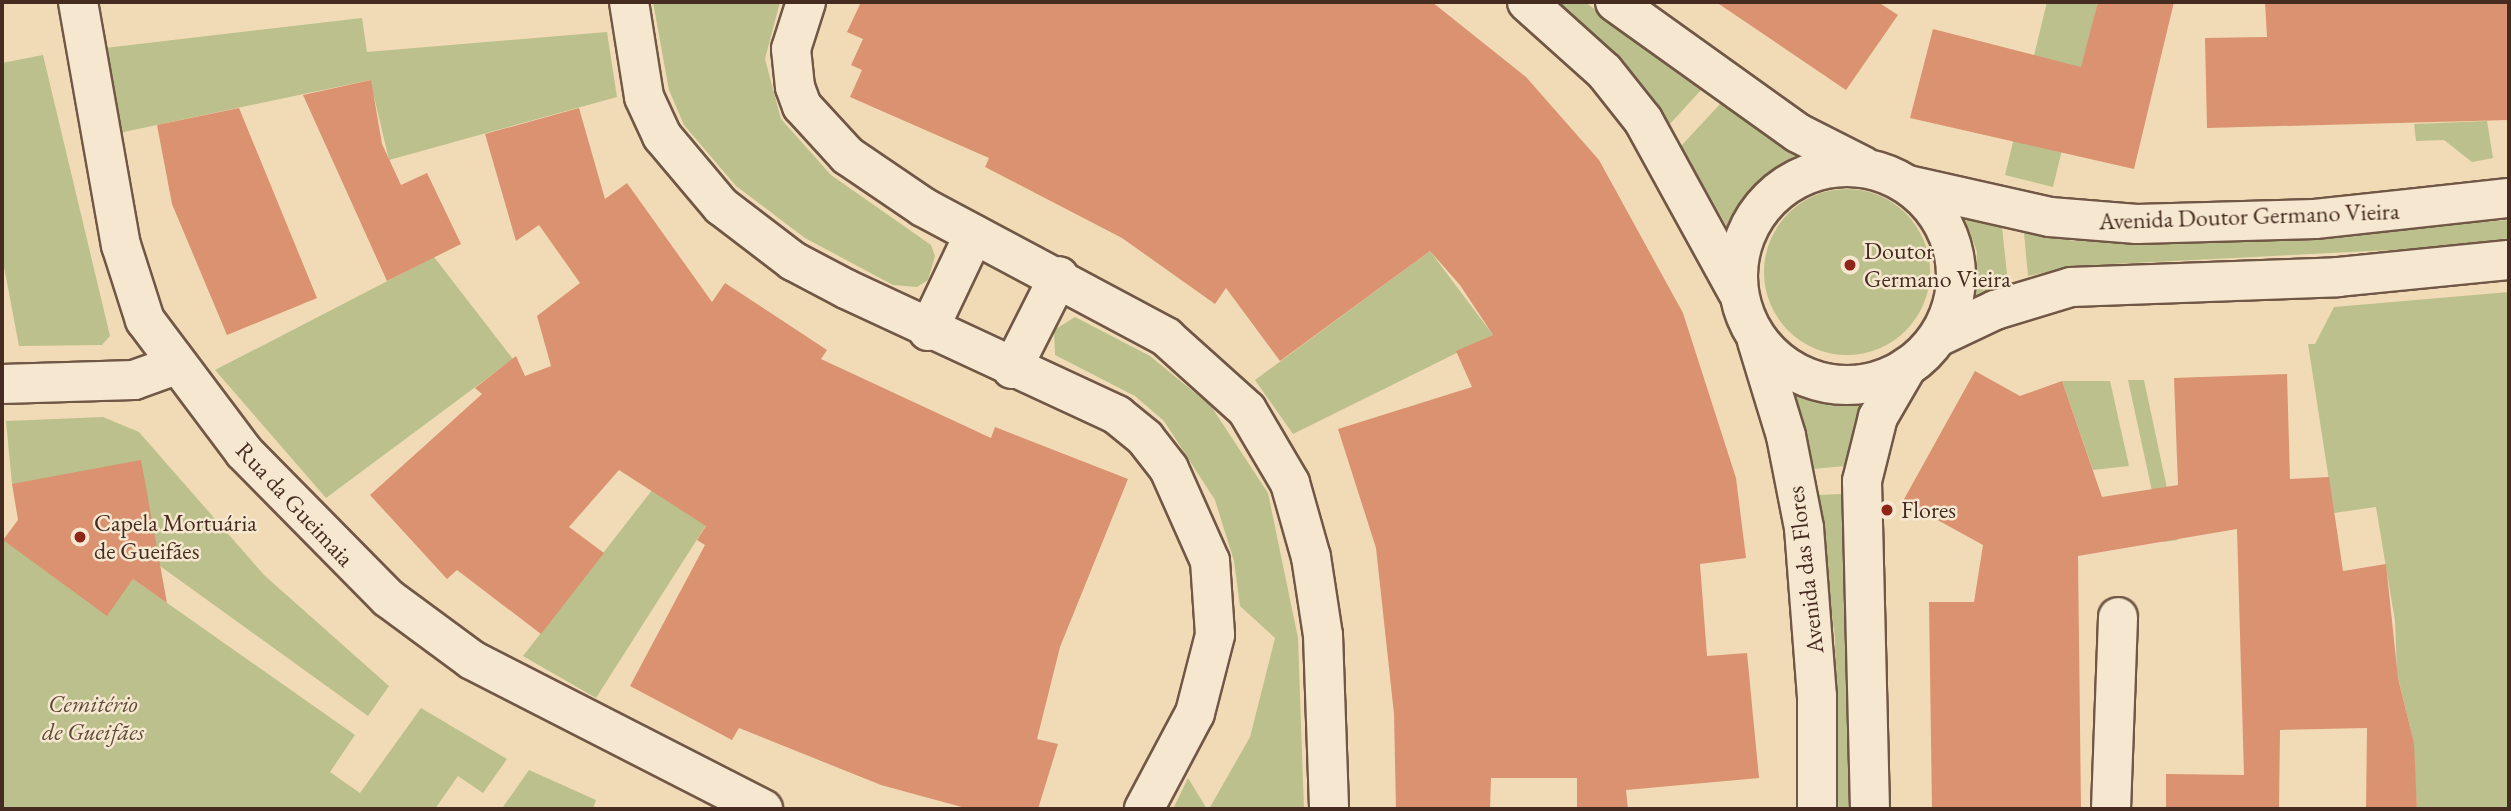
<!DOCTYPE html>
<meta charset="utf-8">
<style>
body{margin:0}
#map{position:relative;width:2511px;height:811px;overflow:hidden;background:#f1dbb6;font-family:"EB Garamond",serif}
div>[style]{position:absolute}
.green>*{inset:0;background:#bcc08c}
.round{border-radius:50%}
.building>*{inset:0;background:#da9270}
.roads{filter:drop-shadow(2px 0 #715746) drop-shadow(-2px 0 #715746) drop-shadow(0 2px #715746) drop-shadow(0 -2px #715746)}
.minor>*{height:38px;margin:-19px;padding:0 19px;transform-origin:19px;border-radius:19px;background:#f6e8d0}
.secondary>*{height:38px;margin:-19px;padding:0 19px;transform-origin:19px;border-radius:19px;background:#f6e8d0}
.secondary>.ring{margin:-19px;padding:0;box-sizing:content-box;background:none;border:38px solid #f6e8d0;border-radius:50%}
.dots>*{width:19px;height:19px;translate:-50% -50%;box-sizing:border-box;border:4px solid #f6e8d0;border-radius:50%}
span{translate:-50% -50%;white-space:nowrap;text-align:center;line-height:1.15;-webkit-text-stroke:5px #f6e8d0;paint-order:stroke}
.street-label{font-size:24px;color:#462b20}
.poi-label{font-size:24px;color:#462b20}
.left{translate:0 -50%;text-align:left}
.park-label{font-size:24px;color:#5e4936;font-style:italic}
.frame{position:absolute;inset:0;border:4px solid #462b20;pointer-events:none}
</style>
<div id="map">
<div class="green">
<i style="clip-path:polygon(653px 2px,780px 2px,765px 59px,781px 119px,831px 175px,931px 245px,935px 256px,928px 280px,917px 287px,893px 285px,805px 238px,736px 186px,684px 125px,669px 90px)"></i>
<i style="clip-path:polygon(1559px 2px,1585px 2px,1702px 89px,1669px 125px,1626px 65px)"></i>
<i style="clip-path:polygon(2047px 2px,2098px 2px,2053px 187px,2005px 175px)"></i>
<i style="clip-path:polygon(362px 18px,367px 52px,607px 32px,617px 97px,389px 160px,370px 80px,119px 133px,105px 48px)"></i>
<i style="clip-path:polygon(43px 55px,110px 336px,102px 345px,19px 346px,2px 256px,2px 63px)"></i>
<i style="clip-path:polygon(1721px 103px,1797px 154px,1749px 190px,1728px 228px,1681px 146px)"></i>
<i style="clip-path:polygon(2487px 121px,2493px 158px,2472px 162px,2444px 140px,2416px 141px,2414px 124px)"></i>
<i class="round" style="left:1764px;top:189px;width:166px;height:166px"></i>
<i style="clip-path:polygon(1964px 216px,2002px 227px,2008px 283px,1974px 297px,1977px 252px)"></i>
<i style="clip-path:polygon(2509px 220px,2509px 238px,2431px 248px,2074px 266px,2028px 276px,2024px 233px,2075px 241px,2205px 243px)"></i>
<i style="clip-path:polygon(1430px 251px,1493px 335px,1293px 434px,1255px 380px)"></i>
<i style="clip-path:polygon(434px 257px,513px 359px,326px 498px,215px 370px)"></i>
<i style="clip-path:polygon(2509px 292px,2509px 808px,2417px 809px,2413px 740px,2397px 673px,2395px 621px,2376px 507px,2334px 513px,2308px 344px,2315px 344px,2334px 307px)"></i>
<i style="clip-path:polygon(1075px 317px,1150px 356px,1211px 406px,1268px 493px,1298px 638px,1304px 809px,1209px 809px,1250px 737px,1275px 638px,1240px 606px,1234px 561px,1215px 500px,1164px 421px,1135px 396px,1055px 355px,1054px 330px)"></i>
<i style="clip-path:polygon(2128px 380px,2144px 380px,2178px 540px,2163px 542px)"></i>
<i style="clip-path:polygon(2062px 381px,2110px 381px,2129px 466px,2093px 470px)"></i>
<i style="clip-path:polygon(1793px 389px,1821px 401px,1864px 402px,1845px 466px,1813px 469px)"></i>
<i style="clip-path:polygon(103px 417px,139px 432px,264px 575px,389px 686px,368px 716px,160px 566px,12px 484px,6px 421px)"></i>
<i style="clip-path:polygon(663px 476px,717px 508px,596px 698px,523px 656px)"></i>
<i style="clip-path:polygon(1841px 494px,1849px 653px,1850px 809px,1837px 809px,1835px 638px,1817px 495px)"></i>
<i style="clip-path:polygon(2px 539px,107px 615px,133px 579px,355px 735px,330px 772px,360px 793px,421px 708px,507px 759px,483px 793px,458px 776px,435px 809px,2px 809px)"></i>
<i style="clip-path:polygon(529px 770px,596px 800px,593px 809px,503px 807px)"></i>
<i style="clip-path:polygon(1188px 778px,1207px 809px,1173px 809px)"></i>
</div>
<div class="building">
<i style="clip-path:polygon(861px 2px,1432px 2px,1526px 77px,1599px 160px,1683px 313px,1736px 478px,1746px 558px,1700px 564px,1707px 656px,1747px 653px,1759px 778px,1626px 790px,1628px 809px,1577px 809px,1577px 778px,1491px 778px,1490px 809px,1396px 809px,1394px 714px,1376px 548px,1338px 429px,1472px 387px,1456px 351px,1493px 335px,1460px 285px,1430px 251px,1280px 361px,1226px 288px,1215px 304px,1122px 238px,985px 167px,989px 158px,850px 97px,862px 70px,851px 65px,863px 39px,847px 32px)"></i>
<i style="clip-path:polygon(1716px 2px,1878px 2px,1898px 15px,1846px 90px)"></i>
<i style="clip-path:polygon(2098px 2px,2174px 2px,2134px 169px,1910px 118px,1933px 29px,2081px 67px)"></i>
<i style="clip-path:polygon(2265px 2px,2509px 2px,2509px 120px,2207px 128px,2205px 38px,2267px 37px)"></i>
<i style="clip-path:polygon(371px 80px,382px 144px,401px 185px,427px 173px,461px 244px,387px 281px,303px 95px)"></i>
<i style="clip-path:polygon(239px 108px,317px 298px,227px 335px,172px 204px,157px 125px)"></i>
<i style="clip-path:polygon(579px 108px,605px 199px,627px 183px,712px 302px,725px 283px,827px 350px,821px 359px,991px 438px,995px 427px,1128px 479px,1060px 647px,1037px 739px,1058px 744px,1038px 809px,969px 809px,881px 785px,739px 728px,732px 740px,630px 686px,705px 545px,697px 540px,706px 526px,619px 470px,569px 527px,604px 553px,541px 634px,457px 570px,447px 579px,370px 495px,482px 394px,475px 388px,516px 356px,525px 376px,551px 366px,537px 316px,580px 283px,539px 225px,516px 241px,485px 134px)"></i>
<i style="clip-path:polygon(1975px 371px,2020px 396px,2062px 381px,2102px 497px,2178px 485px,2174px 378px,2287px 374px,2290px 479px,2329px 477px,2343px 571px,2386px 564px,2398px 678px,2414px 743px,2417px 809px,2366px 809px,2367px 728px,2280px 730px,2279px 809px,2166px 809px,2166px 774px,2244px 775px,2237px 529px,2078px 556px,2081px 809px,1932px 809px,1929px 602px,1974px 602px,1983px 545px,1903px 501px)"></i>
<i style="clip-path:polygon(141px 460px,167px 603px,133px 579px,107px 616px,3px 540px,18px 520px,12px 484px)"></i>
</div>
<div class="roads">
<div class="minor">
<i style="left:78px;top:2px;width:247px;rotate:80deg"></i>
<i style="left:121px;top:245px;width:79px;rotate:72.3deg"></i>
<i style="left:145px;top:320px;width:165px;rotate:53.1deg"></i>
<i style="left:244px;top:452px;width:205px;rotate:45.4deg"></i>
<i style="left:388px;top:598px;width:104px;rotate:36.4deg"></i>
<i style="left:472px;top:660px;width:327px;rotate:27.1deg"></i>
<i style="left:629px;top:2px;width:96px;rotate:81deg"></i>
<i style="left:644px;top:97px;width:43px;rotate:65.2deg"></i>
<i style="left:662px;top:136px;width:92px;rotate:49.9deg"></i>
<i style="left:721px;top:206px;width:91px;rotate:37.4deg"></i>
<i style="left:793px;top:261px;width:60px;rotate:27.8deg"></i>
<i style="left:846px;top:289px;width:299px;rotate:24.9deg"></i>
<i style="left:1117px;top:415px;width:36px;rotate:39deg"></i>
<i style="left:1145px;top:438px;width:39px;rotate:52deg"></i>
<i style="left:1169px;top:469px;width:101px;rotate:66deg"></i>
<i style="left:1210px;top:561px;width:74px;rotate:86.1deg"></i>
<i style="left:1215px;top:635px;width:81px;rotate:104.4deg"></i>
<i style="left:1195px;top:713px;width:109px;rotate:118deg"></i>
<i style="left:806px;top:2px;width:49px;rotate:107.7deg"></i>
<i style="left:791px;top:49px;width:38px;rotate:84deg"></i>
<i style="left:795px;top:87px;width:20px;rotate:70deg"></i>
<i style="left:802px;top:106px;width:68px;rotate:47.4deg"></i>
<i style="left:848px;top:156px;width:91px;rotate:34.2deg"></i>
<i style="left:923px;top:207px;width:276px;rotate:28.1deg"></i>
<i style="left:1166px;top:337px;width:109px;rotate:42deg"></i>
<i style="left:1247px;top:410px;width:85px;rotate:59.5deg"></i>
<i style="left:1290px;top:483px;width:77px;rotate:74.2deg"></i>
<i style="left:1311px;top:557px;width:79px;rotate:81.3deg"></i>
<i style="left:1323px;top:635px;width:174px;rotate:88deg"></i>
<i style="left:928px;top:331px;width:107px;rotate:-64.6deg"></i>
<i style="left:1012px;top:369px;width:104px;rotate:-63.2deg"></i>
<i style="left:2px;top:384px;width:132px;rotate:-1.7deg"></i>
<i style="left:134px;top:380px;width:45px;rotate:-19.7deg"></i>
<i style="left:2111px;top:809px;width:192px;rotate:-87.9deg"></i>
</div>
<div class="secondary">
<i style="left:1527px;top:2px;width:103px;rotate:41.9deg"></i>
<i style="left:1604px;top:71px;width:63px;rotate:51.5deg"></i>
<i style="left:1643px;top:120px;width:195px;rotate:61.2deg"></i>
<i style="left:1615px;top:2px;width:225px;rotate:35.6deg"></i>
<i style="left:1798px;top:133px;width:73px;rotate:26.9deg"></i>
<i class="ring" style="left:1738px;top:167px;width:180px;height:180px"></i>
<i style="left:1908px;top:185px;width:146px;rotate:12.7deg"></i>
<i style="left:2050px;top:217px;width:87px;rotate:4.6deg"></i>
<i style="left:2137px;top:224px;width:178px;rotate:-1.6deg"></i>
<i style="left:2315px;top:219px;width:195px;rotate:-6.2deg"></i>
<i style="left:1938px;top:337px;width:63px;rotate:-25.3deg"></i>
<i style="left:1995px;top:310px;width:79px;rotate:-16.8deg"></i>
<i style="left:2071px;top:287px;width:267px;rotate:-2.1deg"></i>
<i style="left:2338px;top:277px;width:172px;rotate:-5.7deg"></i>
<i style="left:1757px;top:341px;width:99px;rotate:73deg"></i>
<i style="left:1786px;top:436px;width:94px;rotate:78.9deg"></i>
<i style="left:1804px;top:528px;width:169px;rotate:85.6deg"></i>
<i style="left:1817px;top:696px;width:113px;rotate:90deg"></i>
<i style="left:1870px;top:809px;width:328px;rotate:-91.4deg"></i>
<i style="left:1862px;top:481px;width:66px;rotate:-76deg"></i>
<i style="left:1878px;top:417px;width:58px;rotate:-59.9deg"></i>
</div>
</div>
<div class="dots">
<i style="left:1850px;top:265px;background:#8f2418"></i>
<i style="left:1887px;top:510px;background:#8f2418"></i>
<i style="left:80px;top:537px;background:#8f2418"></i>
</div>
<div class="street-label">
<span style="left:2249px;top:216px;rotate:-2deg">Avenida Doutor Germano Vieira</span>
<span style="left:295px;top:504px;rotate:47deg">Rua da Gueimaia</span>
<span style="left:1805px;top:570px;rotate:-97deg">Avenida das Flores</span>
</div>
<div class="poi-label">
<span class="left" style="left:1864px;top:265px">Doutor<br>Germano Vieira</span>
<span class="left" style="left:1901px;top:510px">Flores</span>
<span class="left" style="left:94px;top:537px">Capela Mortuária<br>de Gueifães</span>
</div>
<div class="park-label">
<span style="left:93px;top:718px">Cemitério<br>de Gueifães</span>
</div>
<div class="frame"></div>
</div>
